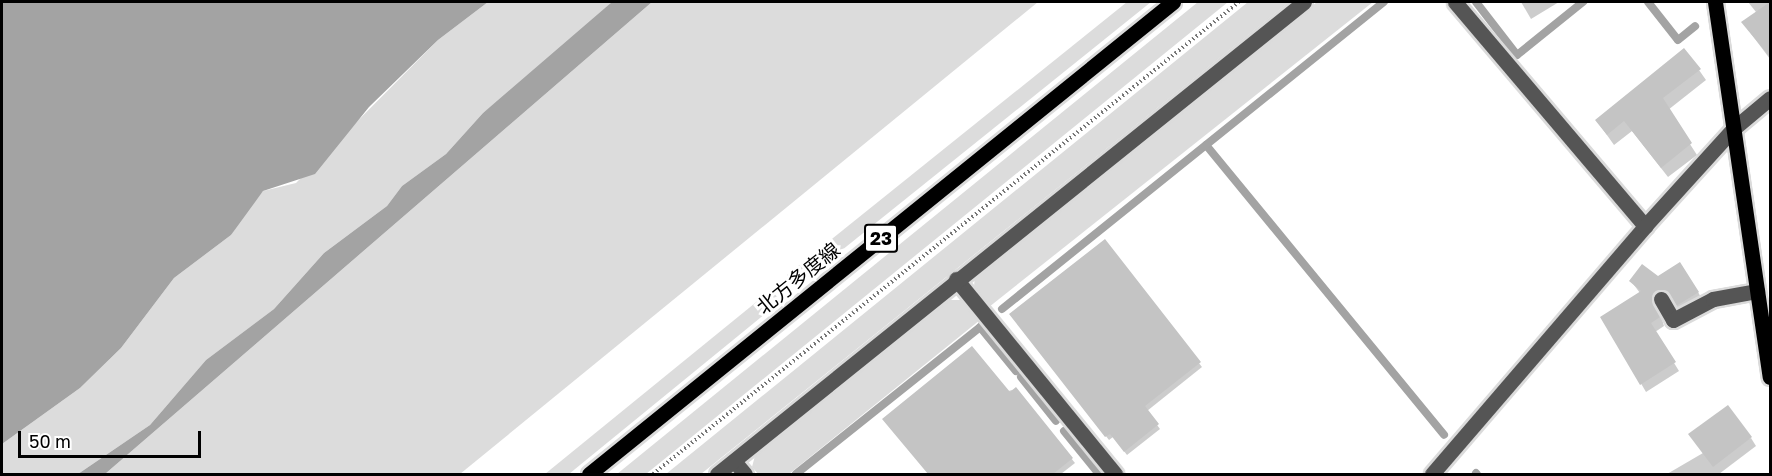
<!DOCTYPE html>
<meta charset="utf-8">
<style>
body{margin:0}
#map{position:relative;width:1772px;height:476px;overflow:hidden;background:#fff;font-family:"Golos Text","Noto Sans JP",sans-serif}
div>[style]{position:absolute}
.green>*{inset:0;background:#dcdcdc}
.water>*{inset:0;background:#a3a3a3}
.shadow>*{inset:0;background:#0003}
.stream>*{height:8px;margin:-4px;padding:0 4px;transform-origin:4px;border-radius:4px;background:#a3a3a3}
.building>*{inset:0;background:#c4c4c4}
.path>*{height:4px;margin-top:-2px;transform-origin:0;background:repeating-linear-gradient(90deg,#777 0 1.5px,transparent 0 4.5px)}
.roads{filter:drop-shadow(2px 0 #dbdbdb) drop-shadow(-2px 0 #dbdbdb) drop-shadow(0 2px #dbdbdb) drop-shadow(0 -2px #dbdbdb)}
.minor>*{height:15px;margin:-7.5px;padding:0 7.5px;transform-origin:7.5px;border-radius:7.5px;background:#555}
.major>*{height:15px;margin:-7.5px;padding:0 7.5px;transform-origin:7.5px;border-radius:7.5px;background:#000}
span{translate:-50% -50%;white-space:nowrap;text-align:center;line-height:1.15;-webkit-text-stroke:6px #fff;paint-order:stroke}
.shield-label span{padding:2px 4px;background:#fff;border:2px solid;border-radius:4px;-webkit-text-stroke-width:0}
.shield-label{font-size:18px;color:#000;font-weight:700}
.street-label{font-size:20px;color:#000}
.frame{position:absolute;inset:0;border:3px solid #000;pointer-events:none}
.scale{position:absolute;left:18px;top:431px;width:183px;height:27px;box-sizing:border-box;border:3px solid #000;border-top:0;padding-left:8px;font-size:18px;line-height:21px;white-space:nowrap;color:#000;-webkit-text-stroke:4px #fff;paint-order:stroke}
</style>
<div id="map">
<div class="green">
<i style="clip-path:polygon(488px 2px,612px 2px,564px 48px,483px 113px,446px 154px,402px 186px,387px 206px,324px 253px,274px 309px,206px 360px,150px 425px,78px 474px,2px 474px,2px 444px,80px 388px,121px 348px,174px 278px,231px 235px,248px 205px,263px 191px,296px 183px,438px 40px)"></i>
<i style="clip-path:polygon(652px 2px,1038px 2px,460px 474px,105px 474px)"></i>
<i style="clip-path:polygon(1127px 2px,1151px 2px,796px 287px,787px 275px)"></i>
<i style="clip-path:polygon(1198px 2px,1228px 2px,646px 474px,617px 474px)"></i>
<i style="clip-path:polygon(1248px 2px,1289px 2px,701px 474px,666px 474px)"></i>
<i style="clip-path:polygon(1317px 2px,1373px 2px,989px 307px,974px 288px,975px 273px)"></i>
<i style="clip-path:polygon(771px 290px,781px 301px,569px 474px,545px 474px)"></i>
<i style="clip-path:polygon(945px 300px,964px 300px,980px 320px,789px 474px,758px 474px,752px 467px,756px 452px)"></i>
</div>
<div class="water">
<i style="clip-path:polygon(2px 2px,488px 2px,438px 40px,369px 107px,315px 174px,263px 191px,231px 235px,174px 278px,121px 348px,80px 388px,2px 444px)"></i>
<i style="clip-path:polygon(612px 2px,652px 2px,105px 474px,78px 474px,150px 425px,206px 360px,274px 309px,324px 253px,387px 206px,402px 186px,446px 154px,483px 113px)"></i>
</div>
<div class="shadow">
<i style="clip-path:polygon(1521px 2px,1559px 2px,1531px 19px)"></i>
<i style="clip-path:polygon(1748px 2px,1770px 2px,1770px 59px,1743px 23px,1756px 12px)"></i>
<i style="clip-path:polygon(1699px 70px,1706px 80px,1668px 110px,1697px 155px,1668px 177px,1632px 131px,1614px 145px,1597px 121px)"></i>
<i style="clip-path:polygon(1105px 241px,1202px 367px,1147px 411px,1160px 429px,1127px 455px,1113px 437px,1109px 440px,1013px 318px)"></i>
<i style="clip-path:polygon(1658px 278px,1698px 292px,1703px 301px,1682px 314px,1671px 298px,1657px 302px,1664px 326px,1655px 332px,1679px 371px,1646px 392px,1602px 317px,1640px 293px,1631px 281px)"></i>
<i style="clip-path:polygon(1016px 389px,1075px 463px,1061px 474px,929px 474px,887px 423px)"></i>
<i style="clip-path:polygon(1751px 438px,1756px 446px,1719px 474px,1667px 474px,1703px 453px)"></i>
</div>
<div class="stream">
<i style="left:1476px;top:2px;width:67px;rotate:52.3deg"></i>
<i style="left:1517px;top:55px;width:85px;rotate:-38.8deg"></i>
<i style="left:1648px;top:2px;width:48px;rotate:51.7deg"></i>
<i style="left:1678px;top:40px;width:22px;rotate:-39deg"></i>
<i style="left:1206px;top:145px;width:375px;rotate:50.6deg"></i>
<i style="left:1002px;top:309px;width:490px;rotate:-38.8deg"></i>
<i style="left:1021px;top:377px;width:56px;rotate:51.5deg"></i>
<i style="left:1064px;top:431px;width:55px;rotate:50.9deg"></i>
<i style="left:1476px;top:473px;width:1px;rotate:45deg"></i>
<i style="left:796px;top:474px;width:236px;rotate:-38.6deg"></i>
<i style="left:980px;top:327px;width:57px;rotate:50.7deg"></i>
</div>
<div class="building">
<i style="clip-path:polygon(1770px 2px,1770px 57px,1741px 22px)"></i>
<i style="clip-path:polygon(1684px 48px,1701px 69px,1663px 98px,1692px 143px,1661px 168px,1624px 121px,1607px 135px,1595px 120px)"></i>
<i style="clip-path:polygon(1105px 239px,1201px 362px,1145px 406px,1159px 424px,1124px 452px,1110px 434px,1105px 437px,1009px 314px)"></i>
<i style="clip-path:polygon(1680px 262px,1699px 292px,1676px 306px,1665px 290px,1653px 294px,1660px 317px,1651px 323px,1676px 362px,1640px 385px,1600px 317px,1641px 291px,1629px 281px,1642px 264px,1658px 276px)"></i>
<i style="clip-path:polygon(972px 346px,1010px 392px,1016px 387px,1073px 458px,1053px 474px,928px 474px,882px 419px)"></i>
<i style="clip-path:polygon(1728px 405px,1752px 437px,1713px 467px,1688px 434px)"></i>
</div>
<div class="path">
<i style="left:653px;top:474px;width:752px;rotate:-38.85deg"></i>
</div>
<div class="roads">
<div class="minor">
<i style="left:1455px;top:2px;width:294px;rotate:49.7deg"></i>
<i style="left:956px;top:279px;width:252px;rotate:50.8deg"></i>
<i style="left:1661px;top:299px;width:24px;rotate:60deg"></i>
<i style="left:1673px;top:320px;width:45px;rotate:-27.7deg"></i>
<i style="left:1713px;top:299px;width:45px;rotate:-10.3deg"></i>
<i style="left:734px;top:461px;width:17px;rotate:50deg"></i>
<i style="left:717px;top:474px;width:753px;rotate:-38.8deg"></i>
<i style="left:1432px;top:474px;width:327px;rotate:-49.3deg"></i>
<i style="left:1645px;top:226px;width:131px;rotate:-47.8deg"></i>
<i style="left:1733px;top:129px;width:48px;rotate:-40deg"></i>
</div>
<div class="major">
<i style="left:1715px;top:2px;width:379px;rotate:81.7deg"></i>
<i style="left:589px;top:474px;width:751px;rotate:-38.95deg"></i>
</div>
</div>
<div class="shield-label">
<span style="left:881px;top:238px">23</span>
</div>
<div class="street-label">
<span style="left:798px;top:278px;rotate:-39deg">北方多度線</span>
</div>
<div class="frame"></div>
<div class="scale">50 m</div>
</div>
